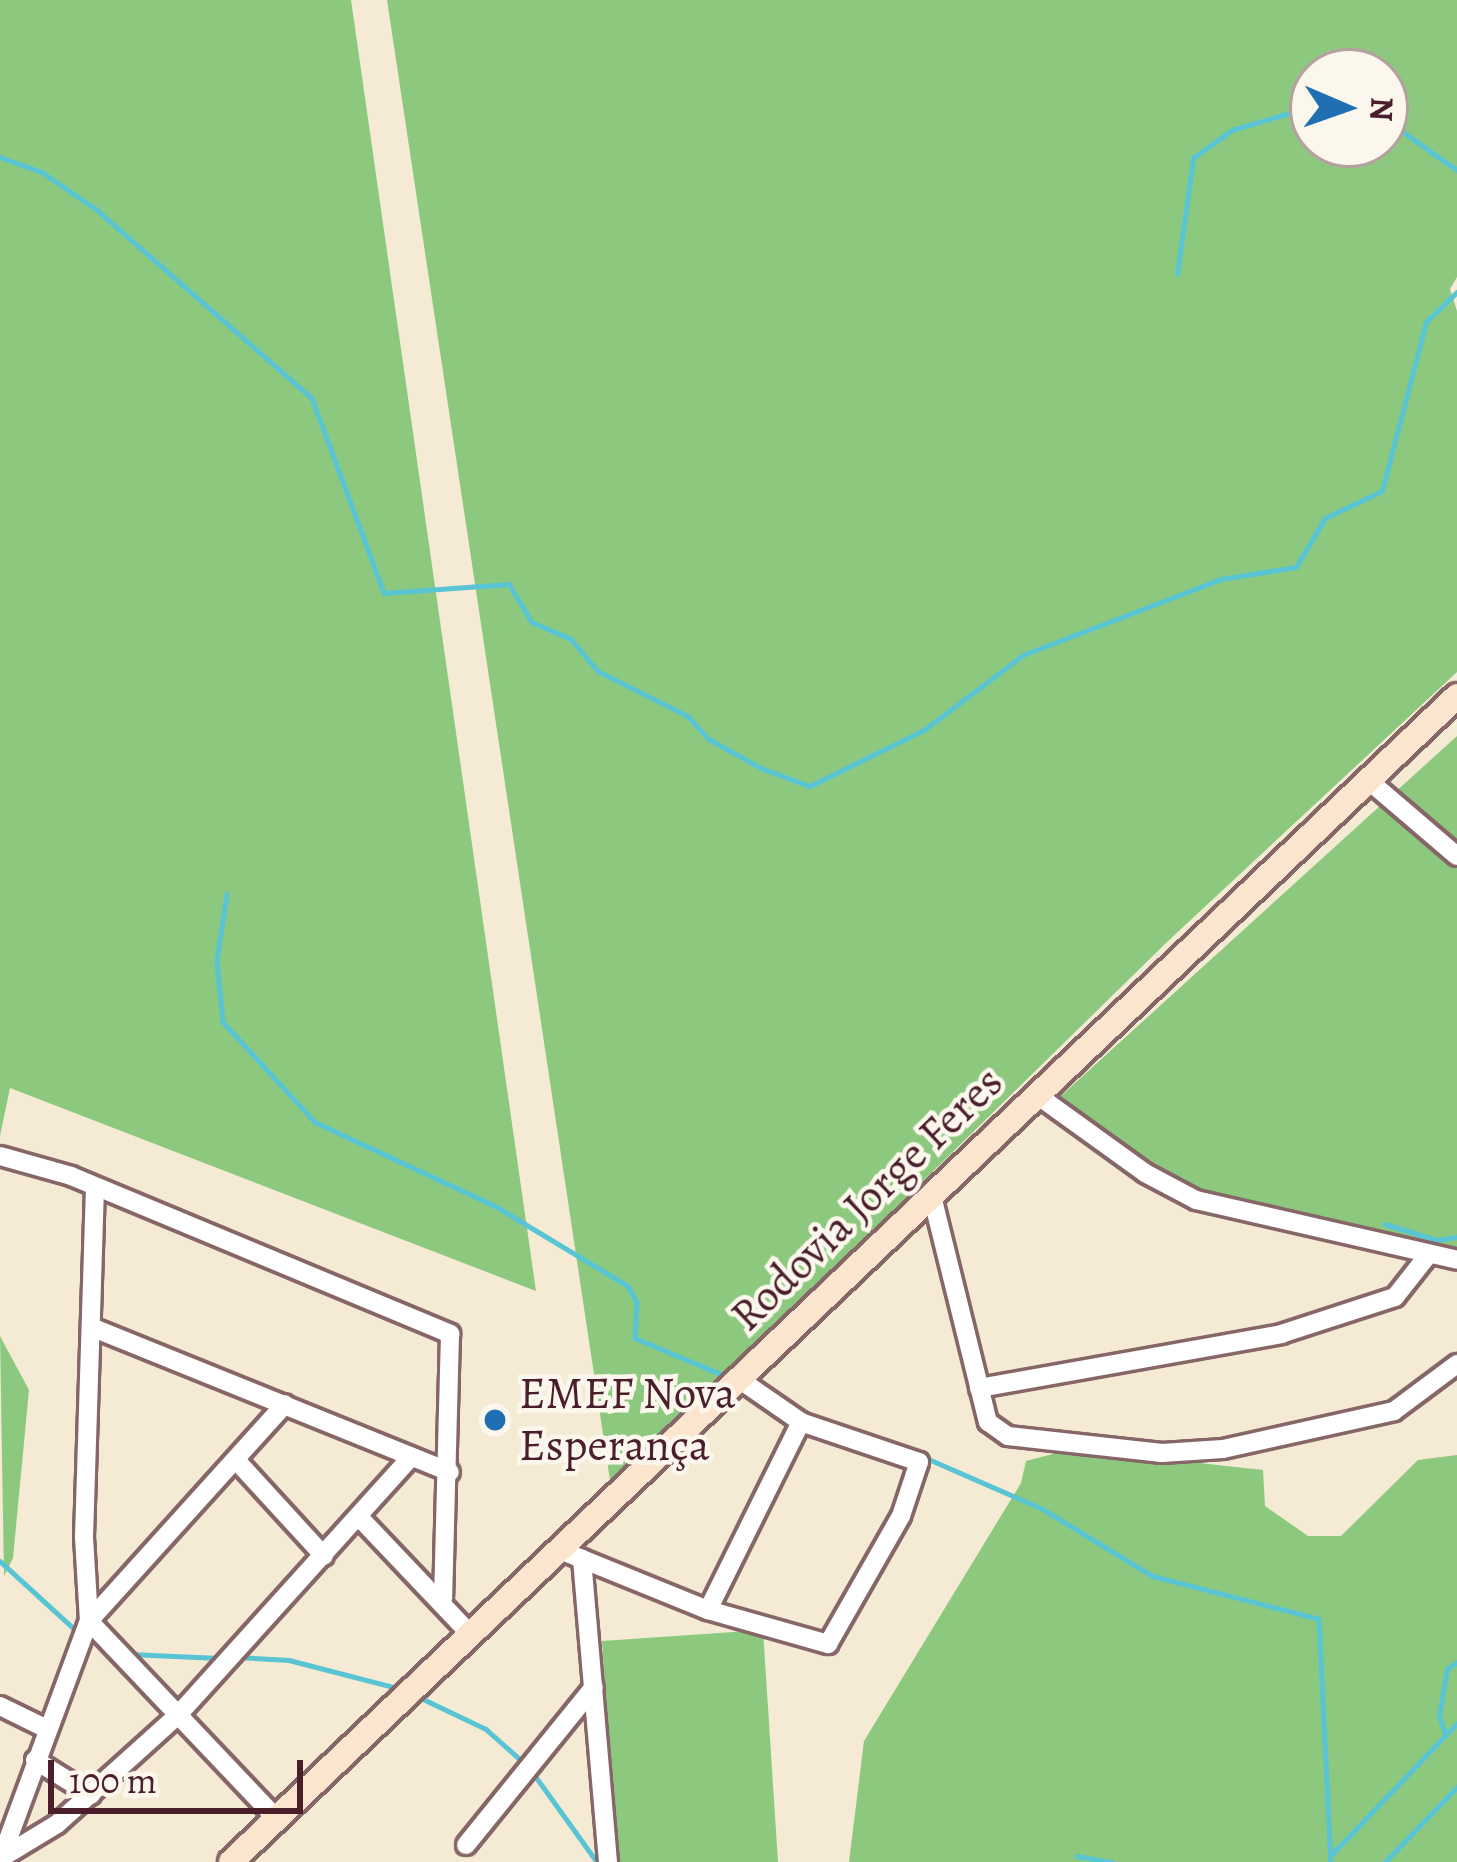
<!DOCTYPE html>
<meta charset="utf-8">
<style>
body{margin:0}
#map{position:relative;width:1457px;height:1862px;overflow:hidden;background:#f5ead4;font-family:Alegreya,serif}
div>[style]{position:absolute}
.green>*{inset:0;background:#8cc97f}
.stream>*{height:4.5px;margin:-2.25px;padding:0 2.25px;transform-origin:2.25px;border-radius:2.25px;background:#59c4d4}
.roads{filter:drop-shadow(3px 0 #866666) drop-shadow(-3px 0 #866666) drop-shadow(0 3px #866666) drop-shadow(0 -3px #866666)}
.minor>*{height:18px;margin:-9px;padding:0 9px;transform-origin:9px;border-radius:9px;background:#fff}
.secondary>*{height:24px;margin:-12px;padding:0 12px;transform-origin:12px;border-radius:12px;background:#fbe5cf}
.dots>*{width:33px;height:33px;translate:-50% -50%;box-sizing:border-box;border:6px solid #fbf7ec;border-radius:50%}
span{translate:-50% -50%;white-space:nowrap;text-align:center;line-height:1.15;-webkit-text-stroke:9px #fbf7ec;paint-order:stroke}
.street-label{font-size:45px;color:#4a1f2b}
.poi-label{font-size:45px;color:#4a1f2b}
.left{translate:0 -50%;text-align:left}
.north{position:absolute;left:1289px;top:48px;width:120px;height:120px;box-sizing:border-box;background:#fbf7ec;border:3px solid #b4a19f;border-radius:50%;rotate:92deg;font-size:33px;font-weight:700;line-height:48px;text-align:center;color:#4a1f2b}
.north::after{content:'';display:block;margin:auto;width:42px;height:54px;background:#1f6fb2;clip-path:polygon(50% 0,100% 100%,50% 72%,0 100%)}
.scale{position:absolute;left:48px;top:1760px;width:255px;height:54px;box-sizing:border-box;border:6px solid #4a1f2b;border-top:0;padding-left:15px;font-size:36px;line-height:42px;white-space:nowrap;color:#4a1f2b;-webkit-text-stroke:9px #fbf7ec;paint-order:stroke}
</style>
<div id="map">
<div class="green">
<i style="clip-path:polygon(0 0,351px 0,536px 1291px,10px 1088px,0 1136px)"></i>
<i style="clip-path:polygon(evenodd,387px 0,1457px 0,1457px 277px,1450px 289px,1457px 311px,1457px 672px,1167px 942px,611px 1487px,387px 0,1313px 72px,1385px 72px,1385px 144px,1313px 144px,1313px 72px)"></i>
<i style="clip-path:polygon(1457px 736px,1457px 1261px,1204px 1200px,1053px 1103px)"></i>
<i style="clip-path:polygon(0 1336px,29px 1390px,13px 1558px,4px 1576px)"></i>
<i style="clip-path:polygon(1072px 1449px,1263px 1470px,1265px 1506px,1308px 1536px,1341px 1536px,1418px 1460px,1457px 1455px,1457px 1862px,849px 1862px,864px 1741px,1021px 1483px,1026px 1461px)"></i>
<i style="clip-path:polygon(763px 1630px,778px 1862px,616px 1862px,602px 1641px)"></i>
</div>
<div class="stream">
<i style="left:1385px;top:119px;width:88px;rotate:35.3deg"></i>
<i style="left:0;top:157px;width:45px;rotate:19.7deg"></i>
<i style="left:42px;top:172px;width:65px;rotate:34.4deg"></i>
<i style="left:96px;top:209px;width:287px;rotate:41.2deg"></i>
<i style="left:312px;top:398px;width:208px;rotate:69.7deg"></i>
<i style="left:384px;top:593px;width:125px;rotate:-4.1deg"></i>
<i style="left:509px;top:584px;width:44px;rotate:58.8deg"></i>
<i style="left:532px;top:622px;width:43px;rotate:23.6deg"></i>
<i style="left:571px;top:639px;width:42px;rotate:49.8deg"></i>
<i style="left:598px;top:671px;width:101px;rotate:26.6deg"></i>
<i style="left:688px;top:716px;width:31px;rotate:48deg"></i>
<i style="left:709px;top:739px;width:60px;rotate:29.1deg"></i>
<i style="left:761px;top:768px;width:52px;rotate:20.2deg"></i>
<i style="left:810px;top:786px;width:127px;rotate:-26.2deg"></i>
<i style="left:924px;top:730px;width:124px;rotate:-37.1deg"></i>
<i style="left:1023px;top:655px;width:212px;rotate:-21deg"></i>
<i style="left:1221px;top:579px;width:76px;rotate:-9.1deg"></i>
<i style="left:1296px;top:567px;width:57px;rotate:-59.4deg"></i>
<i style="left:1325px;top:518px;width:63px;rotate:-25.3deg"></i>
<i style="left:1382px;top:491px;width:175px;rotate:-75.4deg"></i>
<i style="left:1426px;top:322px;width:43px;rotate:-44.1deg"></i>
<i style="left:1177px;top:274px;width:117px;rotate:-82.1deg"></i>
<i style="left:1193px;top:158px;width:48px;rotate:-35.7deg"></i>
<i style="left:1232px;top:130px;width:84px;rotate:-16.5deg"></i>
<i style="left:227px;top:894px;width:68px;rotate:98.5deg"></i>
<i style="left:217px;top:961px;width:61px;rotate:84.4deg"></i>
<i style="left:223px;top:1022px;width:136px;rotate:47.4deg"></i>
<i style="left:315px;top:1122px;width:201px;rotate:25deg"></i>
<i style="left:497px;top:1207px;width:153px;rotate:31.1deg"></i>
<i style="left:628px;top:1286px;width:18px;rotate:61deg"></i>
<i style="left:637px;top:1302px;width:36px;rotate:93deg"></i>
<i style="left:635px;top:1338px;width:103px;rotate:22.8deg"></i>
<i style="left:1385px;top:1224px;width:54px;rotate:17.1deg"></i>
<i style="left:1437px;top:1240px;width:20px;rotate:-9deg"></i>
<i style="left:924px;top:1457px;width:128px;rotate:23.6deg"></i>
<i style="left:1041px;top:1508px;width:131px;rotate:31.3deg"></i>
<i style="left:1153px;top:1576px;width:171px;rotate:14.5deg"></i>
<i style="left:1319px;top:1619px;width:243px;rotate:87.2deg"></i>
<i style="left:0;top:1561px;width:108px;rotate:42.4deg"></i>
<i style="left:129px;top:1654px;width:90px;rotate:2.5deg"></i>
<i style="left:236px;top:1657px;width:53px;rotate:3.2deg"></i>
<i style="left:289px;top:1660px;width:116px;rotate:14.5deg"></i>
<i style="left:417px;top:1696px;width:76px;rotate:25.6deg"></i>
<i style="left:486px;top:1729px;width:50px;rotate:41.7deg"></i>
<i style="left:1445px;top:1734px;width:19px;rotate:-108deg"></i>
<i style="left:1439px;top:1716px;width:48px;rotate:-80.3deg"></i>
<i style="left:1447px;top:1669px;width:12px;rotate:-35deg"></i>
<i style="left:531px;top:1770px;width:113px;rotate:54.3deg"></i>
<i style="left:1332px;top:1854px;width:181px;rotate:-46.3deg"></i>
<i style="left:1077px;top:1856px;width:35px;rotate:10deg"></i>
<i style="left:1385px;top:1862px;width:104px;rotate:-46.2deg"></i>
</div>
<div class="roads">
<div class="minor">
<i style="left:1368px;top:780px;width:117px;rotate:40.5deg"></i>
<i style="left:1037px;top:1095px;width:133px;rotate:35.8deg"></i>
<i style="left:1145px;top:1173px;width:58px;rotate:27.9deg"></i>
<i style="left:1196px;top:1200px;width:268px;rotate:12.9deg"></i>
<i style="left:0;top:1156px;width:74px;rotate:15.7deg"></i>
<i style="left:71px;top:1176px;width:411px;rotate:22.6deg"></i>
<i style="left:450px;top:1334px;width:265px;rotate:91.5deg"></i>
<i style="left:95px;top:1187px;width:350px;rotate:91.8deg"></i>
<i style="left:84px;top:1537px;width:84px;rotate:86.6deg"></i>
<i style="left:89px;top:1621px;width:273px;rotate:46.5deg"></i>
<i style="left:931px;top:1192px;width:237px;rotate:76.1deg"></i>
<i style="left:988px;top:1422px;width:24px;rotate:35deg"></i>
<i style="left:1008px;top:1436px;width:155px;rotate:6.3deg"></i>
<i style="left:1162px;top:1453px;width:61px;rotate:-3.8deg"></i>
<i style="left:1223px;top:1449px;width:175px;rotate:-12.5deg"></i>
<i style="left:1394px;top:1411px;width:79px;rotate:-36.7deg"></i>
<i style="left:91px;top:1327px;width:387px;rotate:22deg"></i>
<i style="left:979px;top:1388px;width:307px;rotate:-10.1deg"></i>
<i style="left:1281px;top:1334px;width:120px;rotate:-18deg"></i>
<i style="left:1395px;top:1297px;width:53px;rotate:-51.8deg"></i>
<i style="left:236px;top:1460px;width:130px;rotate:47.5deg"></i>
<i style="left:360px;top:1518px;width:161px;rotate:46.5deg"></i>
<i style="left:560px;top:1550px;width:160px;rotate:22.1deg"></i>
<i style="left:708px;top:1610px;width:125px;rotate:15.8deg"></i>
<i style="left:828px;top:1644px;width:147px;rotate:-60.3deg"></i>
<i style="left:901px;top:1516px;width:57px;rotate:-71.6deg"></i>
<i style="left:919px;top:1462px;width:125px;rotate:-161.3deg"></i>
<i style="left:801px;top:1422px;width:75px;rotate:-145.3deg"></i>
<i style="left:582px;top:1559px;width:304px;rotate:85.1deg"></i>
<i style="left:708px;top:1610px;width:210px;rotate:-63.7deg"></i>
<i style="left:0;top:1706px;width:52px;rotate:26.1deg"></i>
<i style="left:35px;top:1760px;width:66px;rotate:32deg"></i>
<i style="left:466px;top:1845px;width:203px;rotate:-51deg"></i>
<i style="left:1px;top:1858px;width:66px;rotate:-31.3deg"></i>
<i style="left:57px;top:1824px;width:163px;rotate:-42deg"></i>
<i style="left:178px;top:1715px;width:348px;rotate:-47.9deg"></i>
<i style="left:0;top:1861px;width:256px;rotate:-69.7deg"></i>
<i style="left:89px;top:1621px;width:292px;rotate:-47.9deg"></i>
</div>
<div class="secondary">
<i style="left:231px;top:1862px;width:1692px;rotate:-43.56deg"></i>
</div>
</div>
<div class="dots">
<i style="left:495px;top:1420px;background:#1f6fb2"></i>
</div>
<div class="street-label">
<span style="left:867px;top:1199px;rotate:-44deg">Rodovia Jorge Feres</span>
</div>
<div class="poi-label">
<span class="left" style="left:519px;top:1420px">EMEF Nova<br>Esperança</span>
</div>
<div class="north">N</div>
<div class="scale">100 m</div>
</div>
